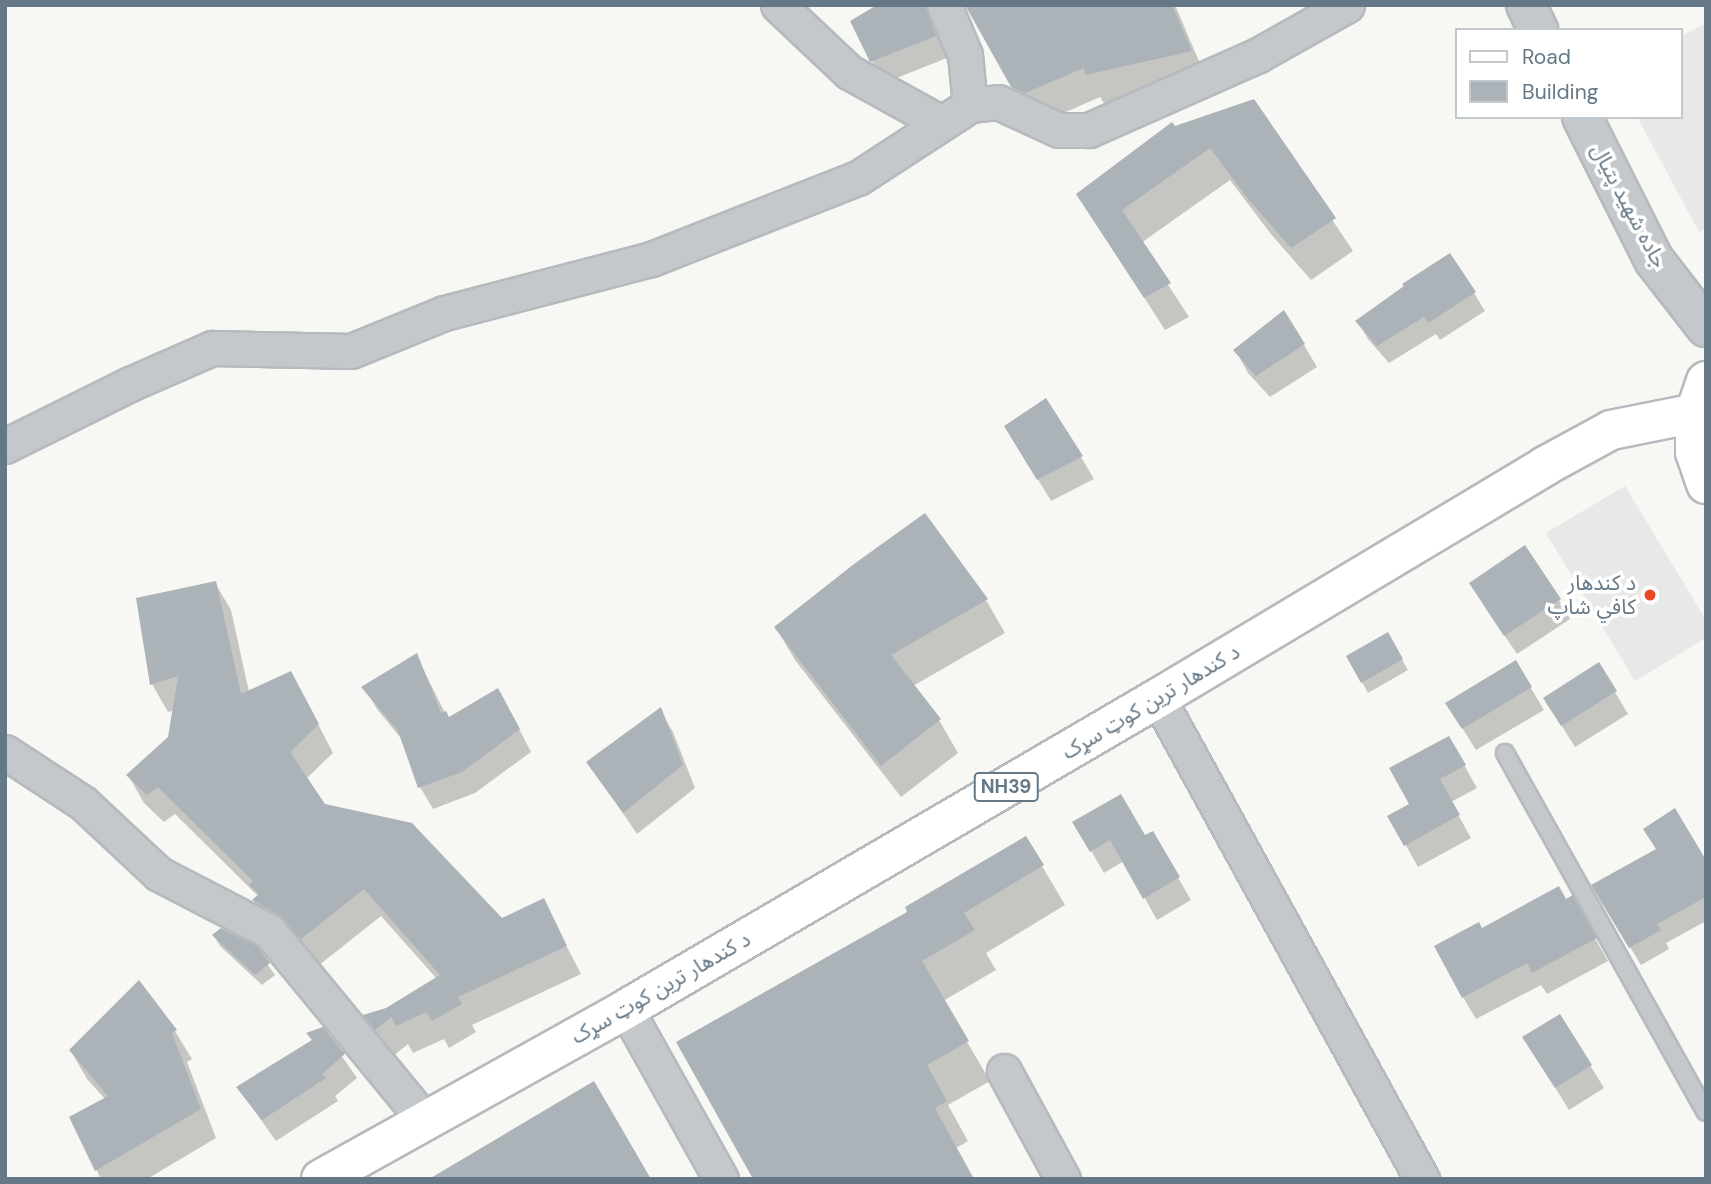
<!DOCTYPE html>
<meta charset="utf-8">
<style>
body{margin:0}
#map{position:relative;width:1711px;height:1184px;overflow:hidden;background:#f7f7f3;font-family:"DM Sans","Noto Sans Arabic",sans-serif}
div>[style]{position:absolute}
.built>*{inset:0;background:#e7e8e7}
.shadow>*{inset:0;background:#0003}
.building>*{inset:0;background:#abb3b9}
.roads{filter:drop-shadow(2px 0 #b5babe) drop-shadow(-2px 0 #b5babe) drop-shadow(0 2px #b5babe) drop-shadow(0 -2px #b5babe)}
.service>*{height:16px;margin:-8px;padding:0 8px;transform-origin:8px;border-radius:8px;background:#c4c8cb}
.minor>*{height:33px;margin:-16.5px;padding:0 16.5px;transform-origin:16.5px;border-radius:16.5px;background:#c4c8cb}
.tertiary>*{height:38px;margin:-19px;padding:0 19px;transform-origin:19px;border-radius:19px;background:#c4c8cb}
.primary>*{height:38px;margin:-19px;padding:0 19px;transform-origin:19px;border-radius:19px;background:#fff}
.trunk>*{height:38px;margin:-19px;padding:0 19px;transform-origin:19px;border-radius:19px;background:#fff}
.dots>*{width:19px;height:19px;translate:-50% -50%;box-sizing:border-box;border:4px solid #fff;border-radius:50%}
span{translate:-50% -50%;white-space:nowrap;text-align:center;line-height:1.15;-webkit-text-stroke:7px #fff;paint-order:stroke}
.shield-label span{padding:2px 5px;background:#fff;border:2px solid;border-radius:5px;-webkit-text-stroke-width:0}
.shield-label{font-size:19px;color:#657886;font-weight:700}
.street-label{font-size:21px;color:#657886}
.poi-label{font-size:21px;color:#657886}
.right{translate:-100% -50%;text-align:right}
.frame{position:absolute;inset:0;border:7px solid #657886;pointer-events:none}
.legend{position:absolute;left:1455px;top:28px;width:228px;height:91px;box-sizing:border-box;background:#fff;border:2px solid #c1c9cf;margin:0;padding:9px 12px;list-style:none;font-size:21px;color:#657886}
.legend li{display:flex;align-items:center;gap:14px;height:35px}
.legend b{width:35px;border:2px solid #c1c9cf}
</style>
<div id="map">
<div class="built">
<i style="clip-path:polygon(1706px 23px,1706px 228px,1699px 232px,1637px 117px,1681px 117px,1681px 36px)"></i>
<i style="clip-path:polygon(1625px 486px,1706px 620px,1706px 638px,1635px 681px,1546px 533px)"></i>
</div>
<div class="shadow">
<i style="clip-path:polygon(1033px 5px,1175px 5px,1207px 80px,1104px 103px,1100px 97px,1043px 122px,1030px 116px,1013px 86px)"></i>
<i style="clip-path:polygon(926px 9px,947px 58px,884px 83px,872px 61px)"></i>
<i style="clip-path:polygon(1253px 101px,1353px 251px,1311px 280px,1270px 233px,1230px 180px,1141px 243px,1189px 317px,1165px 330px,1078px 194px,1174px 128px)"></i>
<i style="clip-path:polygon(1474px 293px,1485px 311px,1440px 340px,1436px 334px,1389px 363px,1368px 339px,1358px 322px)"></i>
<i style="clip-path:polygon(1304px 345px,1317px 367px,1270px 397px,1248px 373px,1236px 351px)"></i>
<i style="clip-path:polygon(1019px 448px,1081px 457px,1094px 479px,1051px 501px)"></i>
<i style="clip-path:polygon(925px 516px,986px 600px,1005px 633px,913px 686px,939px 720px,958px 753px,901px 797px,795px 660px,776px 628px)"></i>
<i style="clip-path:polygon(215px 583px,231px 610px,249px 692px,306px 701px,333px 753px,306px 779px,324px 806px,502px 920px,543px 901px,581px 974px,472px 1025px,476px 1032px,449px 1048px,444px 1039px,413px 1053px,408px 1044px,392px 1057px,365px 1016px,387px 1009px,437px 979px,381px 916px,318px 966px,270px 928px,254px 901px,259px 897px,175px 814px,164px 822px,144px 803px,128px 775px,170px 738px,174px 710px,168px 712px,152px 684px)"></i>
<i style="clip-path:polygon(1559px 600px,1570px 619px,1517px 654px,1482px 602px)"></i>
<i style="clip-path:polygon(1387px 634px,1408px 670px,1368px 693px,1348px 656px)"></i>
<i style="clip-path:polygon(416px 655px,448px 719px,511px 713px,531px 752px,475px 793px,433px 809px,420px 787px,404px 742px,377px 709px,364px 687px)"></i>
<i style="clip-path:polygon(1516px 663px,1544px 710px,1476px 750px,1461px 726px)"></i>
<i style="clip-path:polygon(1615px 692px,1628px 714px,1575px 747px,1558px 720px)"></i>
<i style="clip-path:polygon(660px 710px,673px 732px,695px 788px,637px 834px,589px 763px)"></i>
<i style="clip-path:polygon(1449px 738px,1477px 788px,1451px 802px,1471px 838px,1418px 867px,1390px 817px,1412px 805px)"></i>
<i style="clip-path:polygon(1075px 823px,1145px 837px,1152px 833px,1191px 900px,1157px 920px,1124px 861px,1104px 873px)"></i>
<i style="clip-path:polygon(1706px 864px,1706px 921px,1666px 943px,1669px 949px,1641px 965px,1593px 886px)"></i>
<i style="clip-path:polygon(1042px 866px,1065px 905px,986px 953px,996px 970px,943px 1001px,990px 1081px,948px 1105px,968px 1141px,956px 1148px,678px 1043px)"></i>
<i style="clip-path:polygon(1572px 898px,1608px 961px,1547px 994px,1541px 985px,1476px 1019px,1463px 997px,1482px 930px)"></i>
<i style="clip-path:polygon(214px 936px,256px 948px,275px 975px,262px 985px,220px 946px)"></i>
<i style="clip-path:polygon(1560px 1016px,1604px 1088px,1569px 1110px,1538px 1060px)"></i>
<i style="clip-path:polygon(323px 1029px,357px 1078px,335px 1096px,338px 1101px,276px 1141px,238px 1088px,313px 1042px)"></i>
<i style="clip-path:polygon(175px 1031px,192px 1059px,187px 1062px,216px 1138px,147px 1179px,101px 1179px,71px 1118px,105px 1099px,87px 1079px,71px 1051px)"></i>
</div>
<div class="building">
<i style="clip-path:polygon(877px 5px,925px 5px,936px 36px,870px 62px,850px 21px)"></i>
<i style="clip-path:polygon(965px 5px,1172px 5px,1192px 51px,1085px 75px,1084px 68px,1025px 93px,1011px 87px)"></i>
<i style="clip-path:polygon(1254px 99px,1336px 218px,1291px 248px,1249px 200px,1210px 148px,1122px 210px,1171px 283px,1144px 298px,1076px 194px,1172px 122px,1175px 126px)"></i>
<i style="clip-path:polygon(1450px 253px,1476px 292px,1428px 323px,1424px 317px,1377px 346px,1355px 321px,1404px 286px,1402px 284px)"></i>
<i style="clip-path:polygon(1284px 310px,1305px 344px,1256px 376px,1233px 350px)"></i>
<i style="clip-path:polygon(1046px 398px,1083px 456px,1037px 480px,1004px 426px)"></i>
<i style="clip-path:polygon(925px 513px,988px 599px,891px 655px,941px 719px,881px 766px,774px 627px,854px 564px)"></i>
<i style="clip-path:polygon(1525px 545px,1561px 599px,1504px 636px,1469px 583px)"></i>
<i style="clip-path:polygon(216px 581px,241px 694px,291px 671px,319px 724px,290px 752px,325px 804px,412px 823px,502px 918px,544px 898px,567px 946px,458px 997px,462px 1004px,432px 1021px,426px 1012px,396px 1026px,391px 1017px,375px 1030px,363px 1015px,386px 1008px,440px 975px,364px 889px,301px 939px,278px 914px,252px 900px,259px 894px,249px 885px,253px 881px,158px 787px,147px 795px,126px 775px,168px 737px,178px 676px,150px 685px,136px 598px)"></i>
<i style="clip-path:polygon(1388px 632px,1403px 659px,1361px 683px,1346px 656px)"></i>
<i style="clip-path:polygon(417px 653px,441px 713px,446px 711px,449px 717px,498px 688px,520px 729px,462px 772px,418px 788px,398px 731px,361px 687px)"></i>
<i style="clip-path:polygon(1516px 660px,1532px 687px,1462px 729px,1445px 703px)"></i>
<i style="clip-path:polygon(1599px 662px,1617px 691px,1561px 726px,1543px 698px)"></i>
<i style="clip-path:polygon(661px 707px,683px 765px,623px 813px,586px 762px)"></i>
<i style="clip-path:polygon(1449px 736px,1466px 765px,1440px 779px,1460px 815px,1404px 846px,1387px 816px,1409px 804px,1389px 768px)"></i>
<i style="clip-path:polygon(1121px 794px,1145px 835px,1153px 831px,1180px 877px,1143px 899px,1110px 840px,1090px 852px,1072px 822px)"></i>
<i style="clip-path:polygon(1675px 808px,1706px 860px,1706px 897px,1657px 924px,1661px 930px,1629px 948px,1591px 885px,1656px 849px,1643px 829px)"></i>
<i style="clip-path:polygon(1026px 836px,1044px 865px,964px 913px,975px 930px,922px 961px,969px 1041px,927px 1065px,947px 1101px,935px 1108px,974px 1179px,753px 1179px,676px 1042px,907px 912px,905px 907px)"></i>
<i style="clip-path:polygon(1559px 886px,1566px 899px,1573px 895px,1597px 938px,1532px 973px,1527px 963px,1462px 998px,1434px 946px,1479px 922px,1482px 928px)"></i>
<i style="clip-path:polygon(221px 928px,257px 946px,270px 963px,255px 975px,212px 935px)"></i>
<i style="clip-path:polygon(139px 980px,177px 1030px,172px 1033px,201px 1109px,95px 1171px,69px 1117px,108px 1096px,69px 1050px)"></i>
<i style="clip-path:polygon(1560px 1014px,1592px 1065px,1555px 1088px,1522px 1037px)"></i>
<i style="clip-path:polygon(323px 1027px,345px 1054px,322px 1074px,326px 1078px,262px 1120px,236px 1087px,312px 1040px,306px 1033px)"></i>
<i style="clip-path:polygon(594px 1081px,651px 1179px,429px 1179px)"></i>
</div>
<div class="roads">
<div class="service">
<i style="left:1505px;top:753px;width:411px;rotate:60.8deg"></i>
</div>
<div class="minor">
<i style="left:778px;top:5px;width:98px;rotate:43.3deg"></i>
<i style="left:849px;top:72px;width:105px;rotate:29deg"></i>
<i style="left:944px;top:5px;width:54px;rotate:67.2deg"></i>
<i style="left:965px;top:55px;width:50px;rotate:84.3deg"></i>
<i style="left:5px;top:446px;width:140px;rotate:-26.4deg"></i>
<i style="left:130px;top:384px;width:90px;rotate:-23.7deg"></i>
<i style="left:212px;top:348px;width:139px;rotate:1.2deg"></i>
<i style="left:351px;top:351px;width:100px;rotate:-22.2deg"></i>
<i style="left:444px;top:313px;width:214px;rotate:-14.6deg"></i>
<i style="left:651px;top:259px;width:222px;rotate:-21.4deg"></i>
<i style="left:858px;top:178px;width:134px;rotate:-33.1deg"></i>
<i style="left:970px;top:105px;width:28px;rotate:-6deg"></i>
<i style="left:998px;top:102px;width:67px;rotate:24.7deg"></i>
<i style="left:1059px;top:130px;width:30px"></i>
<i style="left:1089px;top:130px;width:185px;rotate:-23.9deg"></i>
<i style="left:1258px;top:55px;width:102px;rotate:-29.3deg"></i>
<i style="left:1158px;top:698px;width:549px;rotate:61.24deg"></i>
<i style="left:5px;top:752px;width:93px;rotate:33.2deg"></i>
<i style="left:83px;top:803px;width:104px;rotate:43.1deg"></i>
<i style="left:159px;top:874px;width:124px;rotate:27.4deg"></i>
<i style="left:269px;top:931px;width:246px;rotate:50.6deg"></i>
<i style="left:626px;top:1009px;width:195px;rotate:60.8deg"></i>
<i style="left:1004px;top:1071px;width:123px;rotate:61.4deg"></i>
</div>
<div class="tertiary">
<i style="left:1526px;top:5px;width:28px;rotate:64deg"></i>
<i style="left:1582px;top:117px;width:160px;rotate:63.3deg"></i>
<i style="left:1654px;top:260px;width:85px;rotate:52.2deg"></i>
</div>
<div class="primary">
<i style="left:321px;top:1179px;width:349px;rotate:-29.1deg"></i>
<i style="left:626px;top:1009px;width:616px;rotate:-30.31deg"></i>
<i style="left:1158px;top:698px;width:451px;rotate:-30.9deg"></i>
<i style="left:1545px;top:466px;width:75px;rotate:-28.6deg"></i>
<i style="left:1611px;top:430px;width:86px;rotate:-11.4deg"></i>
</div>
<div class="trunk">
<i style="left:1706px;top:381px;width:34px;rotate:109deg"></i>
<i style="left:1695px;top:413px;width:39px;rotate:90deg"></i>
<i style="left:1695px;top:452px;width:34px;rotate:71deg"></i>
</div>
</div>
<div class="dots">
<i style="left:1650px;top:595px;background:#e94921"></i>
</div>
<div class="shield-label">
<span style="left:1006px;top:787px">NH39</span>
</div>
<div class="street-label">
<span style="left:1629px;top:206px;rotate:62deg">جاده شهید پتیال</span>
<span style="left:1151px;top:702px;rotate:-31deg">د کندهار ترين کوټ سړک</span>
<span style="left:661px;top:988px;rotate:-30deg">د کندهار ترين کوټ سړک</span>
</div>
<div class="poi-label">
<span class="right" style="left:1636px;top:595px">د کندهار<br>کافي شاپ</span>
</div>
<div class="frame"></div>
<ul class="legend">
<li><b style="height:9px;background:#fff"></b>Road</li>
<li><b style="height:19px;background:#abb3b9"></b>Building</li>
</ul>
</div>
